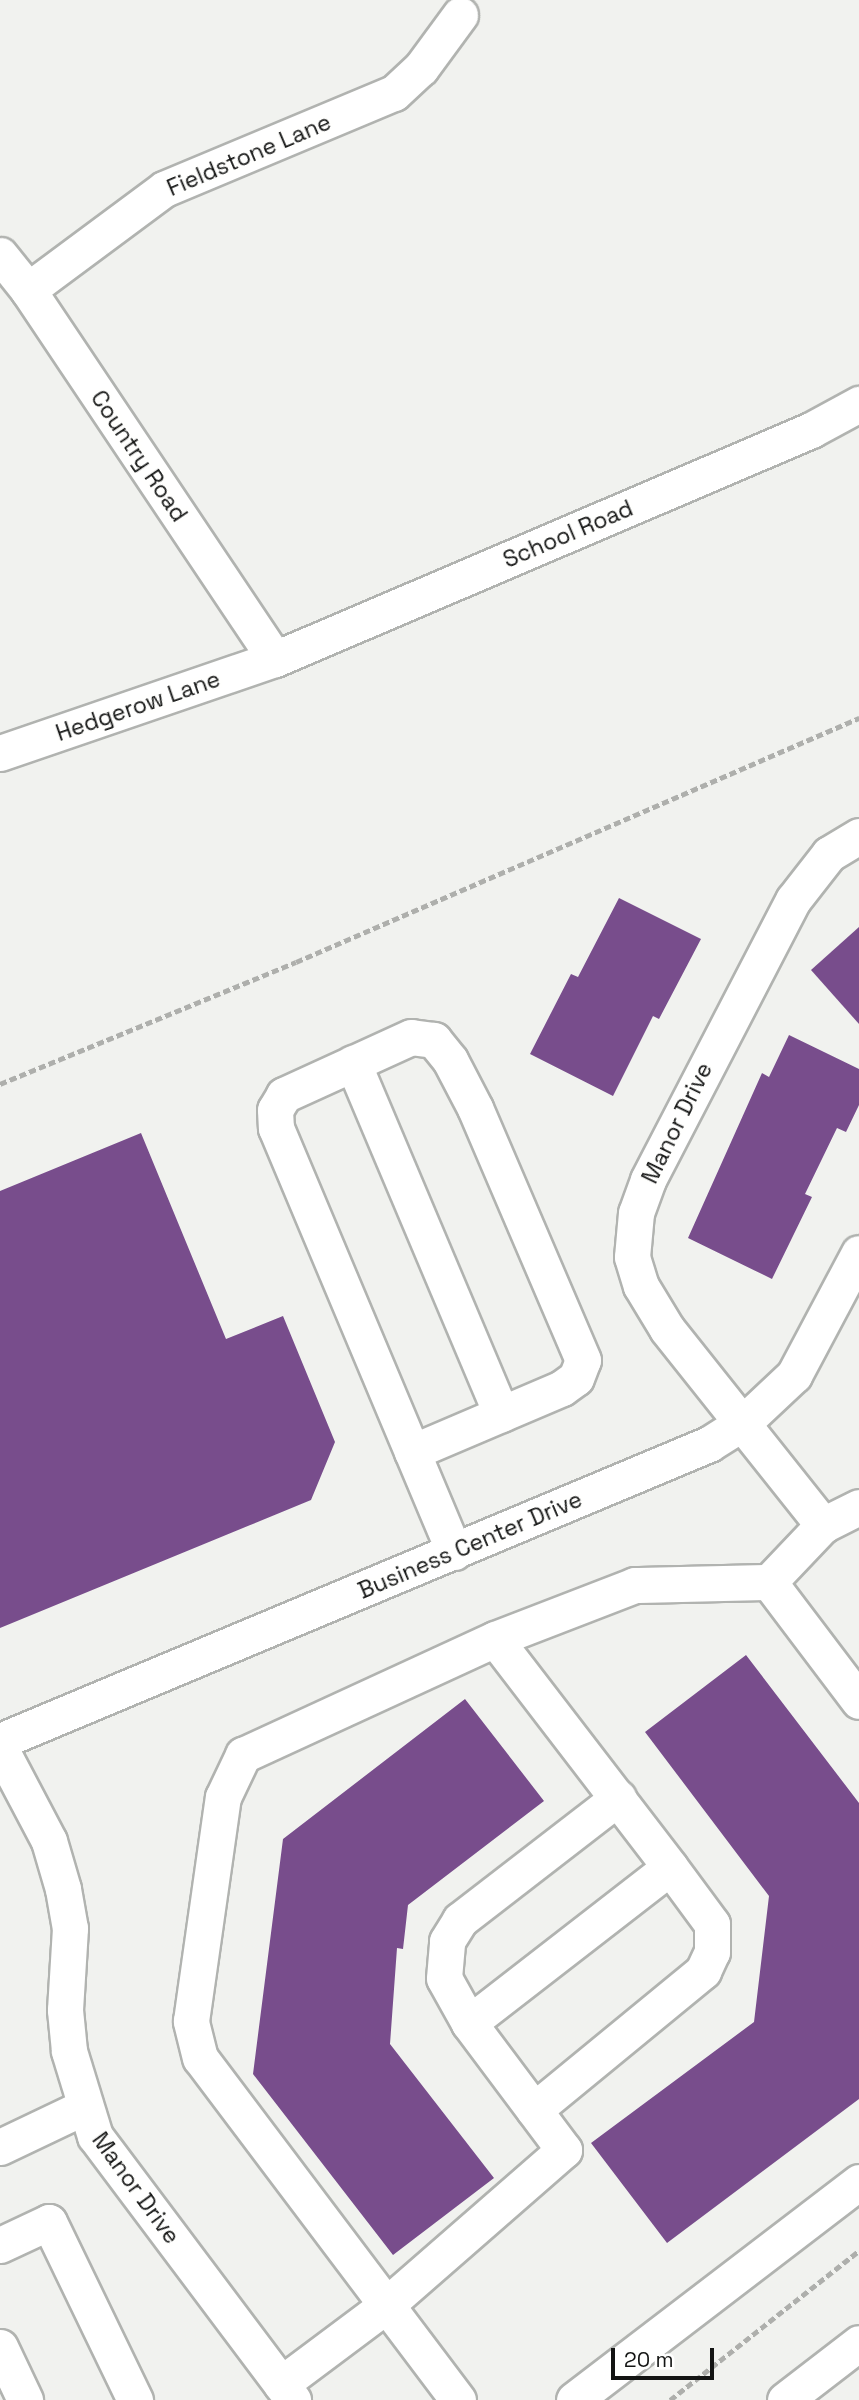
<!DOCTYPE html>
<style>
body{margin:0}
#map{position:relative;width:859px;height:2400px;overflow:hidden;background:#f1f2ef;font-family:"Space Grotesk",sans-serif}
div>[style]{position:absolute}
.building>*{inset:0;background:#784d8c}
.path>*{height:4.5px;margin-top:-2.25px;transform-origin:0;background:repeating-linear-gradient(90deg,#aeafac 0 7px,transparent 0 10.5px)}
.roads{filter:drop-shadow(2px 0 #b1b3b0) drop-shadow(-2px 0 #b1b3b0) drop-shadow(0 2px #b1b3b0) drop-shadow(0 -2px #b1b3b0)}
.minor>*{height:35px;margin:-17.5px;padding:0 17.5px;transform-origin:17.5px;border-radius:17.5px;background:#fff}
span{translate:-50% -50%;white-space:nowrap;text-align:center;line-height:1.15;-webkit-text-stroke:7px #fffffe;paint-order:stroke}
.street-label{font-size:23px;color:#131413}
.scale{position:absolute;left:611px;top:2348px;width:103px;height:32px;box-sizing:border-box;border:4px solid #131413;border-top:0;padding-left:9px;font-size:21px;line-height:24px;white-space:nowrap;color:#131413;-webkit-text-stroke:5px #fffffe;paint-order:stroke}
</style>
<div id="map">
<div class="building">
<i style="clip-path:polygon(619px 898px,701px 939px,659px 1019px,653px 1016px,613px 1096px,530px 1054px,571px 974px,578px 977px)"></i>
<i style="clip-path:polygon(859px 927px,859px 1024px,811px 970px)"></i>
<i style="clip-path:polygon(789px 1035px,859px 1069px,859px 1105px,846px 1132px,837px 1128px,805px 1194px,812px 1197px,772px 1279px,688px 1238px,762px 1073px,769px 1077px)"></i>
<i style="clip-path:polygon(141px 1133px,226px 1339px,283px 1316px,335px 1442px,311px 1500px,0 1628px,0 1191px)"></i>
<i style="clip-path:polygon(746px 1655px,859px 1803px,859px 2099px,667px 2243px,591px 2143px,754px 2022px,769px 1896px,645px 1732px)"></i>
<i style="clip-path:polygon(465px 1699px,544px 1801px,408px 1905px,403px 1949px,397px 1948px,390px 2044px,494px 2178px,393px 2255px,253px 2074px,283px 1839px)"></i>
</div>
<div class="path">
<i style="left:0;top:1084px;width:320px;rotate:-22.4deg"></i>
<i style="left:296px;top:962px;width:614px;rotate:-23.43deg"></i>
<i style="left:670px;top:2400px;width:241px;rotate:-38.3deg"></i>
</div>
<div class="roads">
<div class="minor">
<i style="left:0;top:255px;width:45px;rotate:51.3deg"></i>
<i style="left:28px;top:290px;width:444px;rotate:56.2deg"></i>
<i style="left:28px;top:290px;width:169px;rotate:-36.6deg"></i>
<i style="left:164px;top:189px;width:249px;rotate:-22.7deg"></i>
<i style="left:394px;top:93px;width:37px;rotate:-43deg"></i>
<i style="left:421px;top:68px;width:66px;rotate:-53.7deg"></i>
<i style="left:0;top:753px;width:291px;rotate:-18.9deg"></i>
<i style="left:275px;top:659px;width:583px;rotate:-23.13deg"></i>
<i style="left:811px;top:430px;width:55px;rotate:-28.4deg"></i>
<i style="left:859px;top:836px;width:35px;rotate:149deg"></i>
<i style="left:829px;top:854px;width:58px;rotate:128deg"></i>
<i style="left:793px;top:900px;width:315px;rotate:117.4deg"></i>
<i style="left:648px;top:1180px;width:35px;rotate:110deg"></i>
<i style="left:636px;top:1213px;width:44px;rotate:95.2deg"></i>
<i style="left:632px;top:1257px;width:30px;rotate:73deg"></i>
<i style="left:641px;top:1286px;width:50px;rotate:58.8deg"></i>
<i style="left:667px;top:1329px;width:251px;rotate:51.5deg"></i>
<i style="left:823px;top:1525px;width:79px;rotate:133.5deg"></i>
<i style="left:769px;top:1582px;width:149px;rotate:52.9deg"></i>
<i style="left:353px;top:1063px;width:381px;rotate:67.1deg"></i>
<i style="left:412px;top:1452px;width:163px;rotate:-23.1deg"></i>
<i style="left:562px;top:1388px;width:17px;rotate:-36deg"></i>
<i style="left:576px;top:1378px;width:19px;rotate:-69deg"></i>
<i style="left:583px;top:1360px;width:274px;rotate:-113.2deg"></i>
<i style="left:475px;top:1108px;width:54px;rotate:-117.5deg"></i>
<i style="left:450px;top:1060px;width:26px;rotate:-129deg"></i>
<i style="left:434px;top:1040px;width:23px;rotate:-173deg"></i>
<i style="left:411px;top:1037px;width:140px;rotate:155.5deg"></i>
<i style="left:284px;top:1095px;width:17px;rotate:121deg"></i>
<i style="left:275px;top:1110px;width:18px;rotate:87deg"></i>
<i style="left:276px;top:1128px;width:460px;rotate:67.2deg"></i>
<i style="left:823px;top:1525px;width:40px;rotate:-26.6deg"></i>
<i style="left:0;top:1741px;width:769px;rotate:-22.73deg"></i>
<i style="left:709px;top:1444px;width:41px;rotate:-32.2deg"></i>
<i style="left:744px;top:1422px;width:69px;rotate:-43.2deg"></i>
<i style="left:794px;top:1375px;width:138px;rotate:-62deg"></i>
<i style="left:0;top:1748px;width:105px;rotate:62.2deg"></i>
<i style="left:49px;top:1841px;width:50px;rotate:73.7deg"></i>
<i style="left:63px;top:1889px;width:40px;rotate:80deg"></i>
<i style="left:70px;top:1928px;width:82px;rotate:93.5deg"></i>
<i style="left:65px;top:2010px;width:41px;rotate:84.4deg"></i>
<i style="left:69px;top:2051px;width:89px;rotate:73deg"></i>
<i style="left:95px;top:2136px;width:330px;rotate:53.1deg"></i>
<i style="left:469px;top:2023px;width:51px;rotate:-119.1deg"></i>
<i style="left:444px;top:1978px;width:37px;rotate:-85deg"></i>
<i style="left:447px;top:1941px;width:25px;rotate:-58deg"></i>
<i style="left:460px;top:1920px;width:200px;rotate:-37.7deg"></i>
<i style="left:534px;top:2110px;width:219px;rotate:-39.4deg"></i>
<i style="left:703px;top:1971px;width:21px;rotate:-65deg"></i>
<i style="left:712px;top:1952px;width:28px;rotate:-90deg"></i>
<i style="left:712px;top:1924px;width:71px;rotate:-126.4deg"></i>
<i style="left:0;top:2147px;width:93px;rotate:-25.5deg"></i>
<i style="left:0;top:2245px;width:54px;rotate:-25.1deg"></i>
<i style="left:49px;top:2222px;width:198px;rotate:64.2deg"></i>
<i style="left:0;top:2347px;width:59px;rotate:64.7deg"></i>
<i style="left:281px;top:2384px;width:129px;rotate:-36.8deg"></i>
<i style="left:384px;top:2307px;width:239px;rotate:-41.1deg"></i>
<i style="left:564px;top:2150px;width:159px;rotate:-126.8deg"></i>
<i style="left:469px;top:2023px;width:254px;rotate:-37.8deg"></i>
<i style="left:670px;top:1867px;width:287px;rotate:-127.5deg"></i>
<i style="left:495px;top:1639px;width:150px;rotate:-21.1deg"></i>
<i style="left:635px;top:1585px;width:134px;rotate:-1.3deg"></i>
<i style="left:458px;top:2400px;width:428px;rotate:-127deg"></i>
<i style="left:200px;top:2058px;width:38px;rotate:-104deg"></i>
<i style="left:191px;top:2021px;width:226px;rotate:-81.9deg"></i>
<i style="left:223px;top:1797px;width:47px;rotate:-64.5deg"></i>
<i style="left:243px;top:1755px;width:277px;rotate:-24.7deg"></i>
<i style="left:574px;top:2400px;width:359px;rotate:-37.4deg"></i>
<i style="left:785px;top:2400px;width:93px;rotate:-37.6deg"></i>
</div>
</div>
<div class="street-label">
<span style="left:249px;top:155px;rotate:-23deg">Fieldstone Lane</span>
<span style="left:139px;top:456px;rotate:56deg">Country Road</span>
<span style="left:568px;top:534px;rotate:-23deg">School Road</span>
<span style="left:138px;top:706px;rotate:-19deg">Hedgerow Lane</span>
<span style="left:677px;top:1123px;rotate:-64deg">Manor Drive</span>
<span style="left:470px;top:1545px;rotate:-23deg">Business Center Drive</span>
<span style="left:136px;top:2188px;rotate:54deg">Manor Drive</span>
</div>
<div class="scale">20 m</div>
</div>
